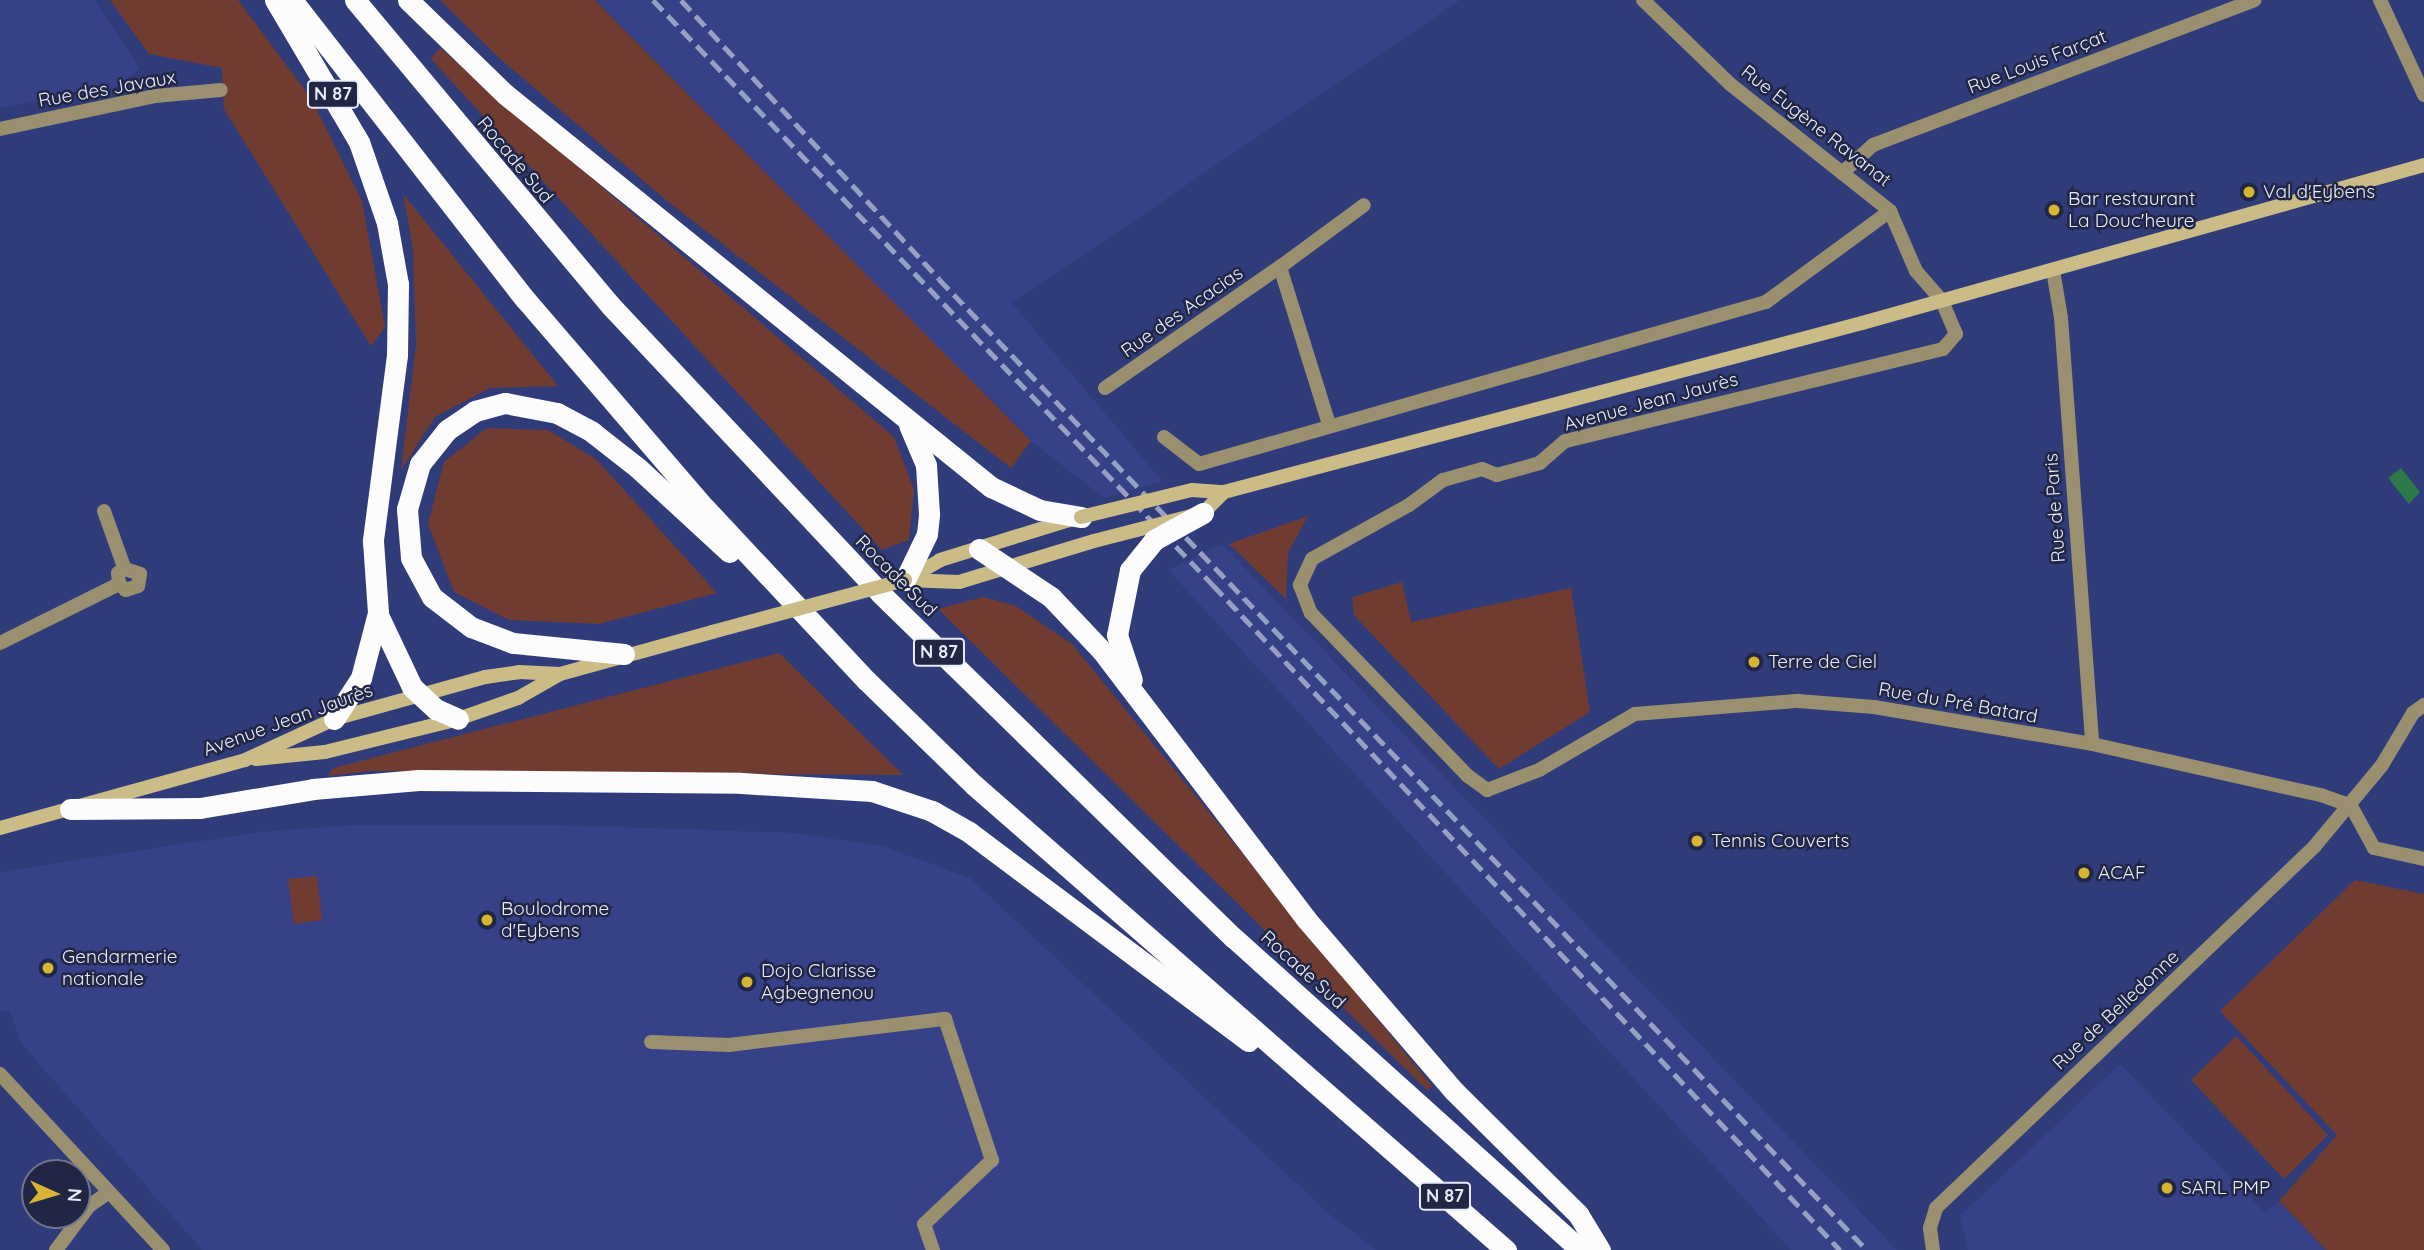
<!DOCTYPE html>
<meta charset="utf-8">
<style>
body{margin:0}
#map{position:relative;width:2424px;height:1250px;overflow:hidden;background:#303b7a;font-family:Quicksand,sans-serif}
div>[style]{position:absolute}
.built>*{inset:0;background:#364188}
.green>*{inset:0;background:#703c31}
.water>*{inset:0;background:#2c7849}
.street>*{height:14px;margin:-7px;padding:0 7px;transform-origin:7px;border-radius:7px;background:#9a906f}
.secondary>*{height:14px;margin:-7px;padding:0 7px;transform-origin:7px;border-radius:7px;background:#cbbb87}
.highway>*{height:21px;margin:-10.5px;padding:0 10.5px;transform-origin:10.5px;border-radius:10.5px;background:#fcfcfc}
.rail>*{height:5px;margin-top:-2.5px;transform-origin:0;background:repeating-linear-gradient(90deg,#979fc3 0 14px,transparent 0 21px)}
.secondary-bridge>*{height:14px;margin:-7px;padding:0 7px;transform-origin:7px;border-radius:7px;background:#cbbb87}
.highway-bridge>*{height:21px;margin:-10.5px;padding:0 10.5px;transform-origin:10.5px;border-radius:10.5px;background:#fcfcfc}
.dots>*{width:19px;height:19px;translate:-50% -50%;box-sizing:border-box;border:4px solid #202643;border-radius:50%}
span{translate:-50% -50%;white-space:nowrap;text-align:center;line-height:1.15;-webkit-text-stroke:5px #202643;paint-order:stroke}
.shield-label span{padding:2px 5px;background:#202643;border:2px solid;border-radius:5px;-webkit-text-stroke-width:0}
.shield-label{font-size:18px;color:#e7ecfb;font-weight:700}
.street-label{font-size:19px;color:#e7ecfb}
.poi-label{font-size:19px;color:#e7ecfb}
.left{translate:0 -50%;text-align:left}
.north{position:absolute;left:21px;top:1159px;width:70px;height:70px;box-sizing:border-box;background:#202643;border:2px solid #70758d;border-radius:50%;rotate:94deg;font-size:19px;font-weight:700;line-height:28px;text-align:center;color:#e7ecfb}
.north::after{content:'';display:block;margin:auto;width:24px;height:32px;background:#d7b434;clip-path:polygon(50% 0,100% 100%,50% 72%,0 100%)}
</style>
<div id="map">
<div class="built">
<i style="clip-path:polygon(0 0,94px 0,140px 68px,116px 87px,0 108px)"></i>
<i style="clip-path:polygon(595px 0,1460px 0,1012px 303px,1162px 481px,1104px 498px,1031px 441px)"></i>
<i style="clip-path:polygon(1222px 544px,1897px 1250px,1791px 1250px,1168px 570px)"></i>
<i style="clip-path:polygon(353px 825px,556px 825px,797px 833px,885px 847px,970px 878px,1329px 1214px,1376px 1250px,202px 1250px,21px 1043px,10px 1012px,0 1010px,0 872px,259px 832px)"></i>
<i style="clip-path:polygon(2120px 1064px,2265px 1213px,2279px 1201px,2326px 1250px,1968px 1250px,1960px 1216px)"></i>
</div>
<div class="green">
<i style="clip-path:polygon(110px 0,238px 0,311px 98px,362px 201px,385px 327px,371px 346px,224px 109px,222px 68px,149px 54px)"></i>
<i style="clip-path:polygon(440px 0,595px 0,1031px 441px,1011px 468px,666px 200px,498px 57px)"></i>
<i style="clip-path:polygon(440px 48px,894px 437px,914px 490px,909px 540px,882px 550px,431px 59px)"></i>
<i style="clip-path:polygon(403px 194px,558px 386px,490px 388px,435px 417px,401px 470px,416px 345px,413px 249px)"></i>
<i style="clip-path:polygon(487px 428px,548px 430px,597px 460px,717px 593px,599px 624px,509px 620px,454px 592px,428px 524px,444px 462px)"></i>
<i style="clip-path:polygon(1308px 516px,1288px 553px,1286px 599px,1229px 544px)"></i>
<i style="clip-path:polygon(1402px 582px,1411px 622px,1571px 588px,1590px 712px,1499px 769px,1354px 615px,1352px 597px)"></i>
<i style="clip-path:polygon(983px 597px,1016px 606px,1072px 644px,1432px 1086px,1428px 1091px,938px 609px)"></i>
<i style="clip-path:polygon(779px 653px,903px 775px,369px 771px,328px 776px,333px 768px)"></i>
<i style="clip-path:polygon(317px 876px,322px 920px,294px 924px,288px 879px)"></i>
<i style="clip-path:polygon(2355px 880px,2424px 894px,2424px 1250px,2326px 1250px,2279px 1201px,2337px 1135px,2220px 1011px)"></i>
<i style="clip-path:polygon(2236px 1036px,2328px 1135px,2284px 1179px,2191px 1080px)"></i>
</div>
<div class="water">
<i style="clip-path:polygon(2401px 468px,2420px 492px,2409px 504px,2388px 478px)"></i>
</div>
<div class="street">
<i style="left:1643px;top:0;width:121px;rotate:44deg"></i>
<i style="left:1730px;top:84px;width:204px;rotate:38.4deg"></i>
<i style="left:1890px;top:211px;width:65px;rotate:66.6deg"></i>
<i style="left:1916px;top:271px;width:40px;rotate:49deg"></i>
<i style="left:1942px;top:301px;width:36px;rotate:67deg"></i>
<i style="left:1956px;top:334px;width:20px;rotate:131deg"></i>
<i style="left:1943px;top:349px;width:389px;rotate:166.3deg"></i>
<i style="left:1565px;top:441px;width:33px;rotate:139deg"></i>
<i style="left:1540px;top:463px;width:45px;rotate:164.4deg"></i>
<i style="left:1497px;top:475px;width:16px;rotate:-158deg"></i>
<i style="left:1482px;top:469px;width:41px;rotate:164.2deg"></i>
<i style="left:1443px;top:480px;width:42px;rotate:143.7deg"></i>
<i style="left:1409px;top:505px;width:111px;rotate:150.9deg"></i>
<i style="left:1312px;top:559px;width:29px;rotate:115deg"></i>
<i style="left:1300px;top:585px;width:30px;rotate:69deg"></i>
<i style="left:1311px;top:613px;width:226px;rotate:46.1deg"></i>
<i style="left:1468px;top:776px;width:24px;rotate:36deg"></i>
<i style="left:1487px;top:790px;width:56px;rotate:-21deg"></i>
<i style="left:1539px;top:770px;width:111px;rotate:-30.3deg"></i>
<i style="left:1635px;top:714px;width:164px;rotate:-4.6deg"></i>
<i style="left:1798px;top:701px;width:76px;rotate:4.5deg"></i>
<i style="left:1874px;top:707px;width:221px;rotate:9.6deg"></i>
<i style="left:2092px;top:744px;width:235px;rotate:12.6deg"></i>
<i style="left:2321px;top:795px;width:32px;rotate:20deg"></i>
<i style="left:2380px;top:0;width:105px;rotate:65.1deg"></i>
<i style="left:0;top:129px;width:158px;rotate:-12deg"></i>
<i style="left:155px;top:96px;width:66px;rotate:-5.2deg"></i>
<i style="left:1842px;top:173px;width:42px;rotate:-42.1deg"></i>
<i style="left:1873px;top:145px;width:408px;rotate:-20.8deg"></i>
<i style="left:1280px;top:267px;width:104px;rotate:-36.4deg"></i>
<i style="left:2053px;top:270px;width:49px;rotate:80.5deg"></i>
<i style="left:2061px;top:318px;width:427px;rotate:85.8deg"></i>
<i style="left:1105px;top:388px;width:213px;rotate:-34.7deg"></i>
<i style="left:1280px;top:267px;width:164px;rotate:72.7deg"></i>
<i style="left:1164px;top:437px;width:44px;rotate:37.6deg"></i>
<i style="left:1199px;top:464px;width:590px;rotate:-15.95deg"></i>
<i style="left:1766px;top:302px;width:154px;rotate:-36.3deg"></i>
<i style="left:104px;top:511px;width:59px;rotate:70.3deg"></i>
<i style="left:125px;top:569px;width:16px;rotate:18deg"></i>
<i style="left:140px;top:574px;width:12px;rotate:99deg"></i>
<i style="left:138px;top:586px;width:13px;rotate:162deg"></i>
<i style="left:126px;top:590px;width:9px;rotate:-139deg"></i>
<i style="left:119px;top:584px;width:11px;rotate:-95deg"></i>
<i style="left:118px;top:573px;width:8px;rotate:-30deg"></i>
<i style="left:0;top:643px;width:133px;rotate:-26.4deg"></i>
<i style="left:2351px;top:806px;width:48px;rotate:61.3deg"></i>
<i style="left:2374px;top:848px;width:51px;rotate:12.4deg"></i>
<i style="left:651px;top:1042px;width:78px;rotate:2.2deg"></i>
<i style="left:729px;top:1045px;width:218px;rotate:-6.9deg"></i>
<i style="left:945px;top:1019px;width:149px;rotate:71.6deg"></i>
<i style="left:992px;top:1160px;width:93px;rotate:136.7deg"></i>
<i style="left:924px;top:1224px;width:28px;rotate:71deg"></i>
<i style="left:0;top:1074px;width:240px;rotate:47.2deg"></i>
<i style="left:56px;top:1250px;width:55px;rotate:-53.1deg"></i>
<i style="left:89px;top:1206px;width:24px;rotate:-35deg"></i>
<i style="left:1933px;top:1250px;width:22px;rotate:-98deg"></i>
<i style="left:1930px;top:1228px;width:21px;rotate:-73deg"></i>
<i style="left:1936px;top:1208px;width:523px;rotate:-43.68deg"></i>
<i style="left:2314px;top:847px;width:107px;rotate:-50.3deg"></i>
<i style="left:2382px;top:765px;width:61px;rotate:-59.2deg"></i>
<i style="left:2413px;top:713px;width:14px;rotate:-36deg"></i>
</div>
<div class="secondary">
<i style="left:1224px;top:492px;width:660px;rotate:-14.84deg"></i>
<i style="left:1862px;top:323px;width:584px;rotate:-15.7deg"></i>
<i style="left:905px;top:580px;width:54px;rotate:2.1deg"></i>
<i style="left:959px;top:582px;width:141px;rotate:-16.9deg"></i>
<i style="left:906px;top:580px;width:39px;rotate:-30deg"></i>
<i style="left:940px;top:560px;width:142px;rotate:-17.2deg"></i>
<i style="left:256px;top:759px;width:69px;rotate:-5.8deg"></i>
<i style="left:325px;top:752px;width:137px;rotate:-13.9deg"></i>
<i style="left:458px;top:719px;width:64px;rotate:-19.3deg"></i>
<i style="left:518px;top:698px;width:48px;rotate:-29.7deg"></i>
<i style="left:0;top:828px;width:254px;rotate:-15.5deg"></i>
<i style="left:245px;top:760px;width:98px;rotate:-24.7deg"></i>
<i style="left:334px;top:719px;width:157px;rotate:-15.5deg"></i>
<i style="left:485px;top:677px;width:34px;rotate:-8deg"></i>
<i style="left:519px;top:672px;width:41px;rotate:2.8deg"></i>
<i style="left:560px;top:674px;width:158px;rotate:-15.4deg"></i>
</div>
<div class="highway">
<i style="left:275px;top:0;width:165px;rotate:59.4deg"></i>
<i style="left:359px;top:142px;width:86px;rotate:70.9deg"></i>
<i style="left:387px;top:223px;width:62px;rotate:79.8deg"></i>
<i style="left:398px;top:284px;width:71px;rotate:90.8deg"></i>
<i style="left:397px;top:355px;width:188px;rotate:97.4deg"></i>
<i style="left:373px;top:541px;width:72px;rotate:86deg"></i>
<i style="left:378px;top:613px;width:67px;rotate:104.7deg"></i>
<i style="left:361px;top:678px;width:49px;rotate:123.4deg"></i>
<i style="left:292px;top:0;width:379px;rotate:52.1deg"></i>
<i style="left:525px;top:299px;width:276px;rotate:49.3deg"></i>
<i style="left:705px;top:508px;width:236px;rotate:46.9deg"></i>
<i style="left:866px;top:680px;width:151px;rotate:44.2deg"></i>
<i style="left:974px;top:785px;width:707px;rotate:41.16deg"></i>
<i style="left:355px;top:0;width:398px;rotate:50.1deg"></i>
<i style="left:610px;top:305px;width:395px;rotate:46.8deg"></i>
<i style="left:880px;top:593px;width:494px;rotate:44.3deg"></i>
<i style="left:1234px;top:938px;width:466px;rotate:42deg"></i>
<i style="left:408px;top:0;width:135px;rotate:44.1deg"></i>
<i style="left:505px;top:94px;width:625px;rotate:38.96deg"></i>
<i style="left:991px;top:487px;width:54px;rotate:25.1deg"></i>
<i style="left:1040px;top:510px;width:42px;rotate:9.7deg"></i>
<i style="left:979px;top:549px;width:87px;rotate:33.7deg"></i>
<i style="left:1051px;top:597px;width:74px;rotate:46.6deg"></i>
<i style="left:1102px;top:651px;width:337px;rotate:52.7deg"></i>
<i style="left:1306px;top:919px;width:227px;rotate:49.3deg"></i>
<i style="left:1454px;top:1091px;width:175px;rotate:44.8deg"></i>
<i style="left:1578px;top:1214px;width:42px;rotate:58.6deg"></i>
<i style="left:1130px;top:570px;width:66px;rotate:101.3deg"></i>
<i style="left:1117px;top:635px;width:47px;rotate:71.6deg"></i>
<i style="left:905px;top:580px;width:51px;rotate:-64.4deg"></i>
<i style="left:927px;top:534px;width:20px;rotate:-84deg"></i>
<i style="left:929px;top:514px;width:49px;rotate:-93.5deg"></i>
<i style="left:926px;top:465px;width:43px;rotate:-113deg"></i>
<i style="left:378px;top:615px;width:80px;rotate:64.7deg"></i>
<i style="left:412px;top:687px;width:33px;rotate:43deg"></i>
<i style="left:436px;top:709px;width:24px;rotate:24deg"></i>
<i style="left:624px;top:654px;width:112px;rotate:-174.3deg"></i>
<i style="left:513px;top:643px;width:45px;rotate:-159.1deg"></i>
<i style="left:471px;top:627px;width:49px;rotate:-142.4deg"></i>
<i style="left:432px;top:597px;width:44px;rotate:-118.3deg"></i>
<i style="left:411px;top:558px;width:49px;rotate:-94.7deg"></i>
<i style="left:407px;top:509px;width:47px;rotate:-73.9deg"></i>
<i style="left:420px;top:464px;width:43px;rotate:-51.5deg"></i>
<i style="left:447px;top:430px;width:34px;rotate:-34deg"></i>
<i style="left:475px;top:411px;width:31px;rotate:-15deg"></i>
<i style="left:505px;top:403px;width:53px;rotate:10.9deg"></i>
<i style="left:557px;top:413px;width:40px;rotate:28deg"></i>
<i style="left:592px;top:432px;width:58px;rotate:38deg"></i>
<i style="left:638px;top:468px;width:124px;rotate:42.7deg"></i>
<i style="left:70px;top:809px;width:130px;rotate:-0.4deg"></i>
<i style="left:200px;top:808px;width:115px;rotate:-9.5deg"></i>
<i style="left:313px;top:789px;width:106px;rotate:-4.9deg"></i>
<i style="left:419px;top:780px;width:322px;rotate:0.5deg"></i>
<i style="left:741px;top:783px;width:131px;rotate:3.5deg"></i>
<i style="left:872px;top:791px;width:63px;rotate:18.4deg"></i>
<i style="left:932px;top:811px;width:43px;rotate:29.6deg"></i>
<i style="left:969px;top:832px;width:349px;rotate:36.8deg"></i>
</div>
<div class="rail">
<i style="left:653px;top:0;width:810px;rotate:46.25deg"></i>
<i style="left:1213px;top:585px;width:914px;rotate:46.68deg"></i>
<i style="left:681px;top:0;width:380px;rotate:47.2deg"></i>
<i style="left:939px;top:279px;width:1343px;rotate:46.3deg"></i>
</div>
<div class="secondary-bridge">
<i style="left:1081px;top:517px;width:114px;rotate:-13.7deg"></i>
<i style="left:1192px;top:490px;width:32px;rotate:4deg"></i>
<i style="left:1094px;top:541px;width:113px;rotate:-14.4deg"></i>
<i style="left:1203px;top:513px;width:30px;rotate:-45deg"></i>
<i style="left:712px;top:632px;width:200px;rotate:-15.1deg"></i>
</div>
<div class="highway-bridge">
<i style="left:1130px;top:570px;width:38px;rotate:-51deg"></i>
<i style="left:1154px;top:540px;width:56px;rotate:-28.9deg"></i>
</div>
<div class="dots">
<i style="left:2249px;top:192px;background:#d7b434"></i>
<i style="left:2054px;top:210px;background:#d7b434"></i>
<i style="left:1754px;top:662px;background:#d7b434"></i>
<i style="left:1697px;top:841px;background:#d7b434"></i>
<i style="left:2084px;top:873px;background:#d7b434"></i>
<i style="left:487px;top:920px;background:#d7b434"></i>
<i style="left:48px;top:968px;background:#d7b434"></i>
<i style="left:747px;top:982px;background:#d7b434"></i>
<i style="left:2167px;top:1188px;background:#d7b434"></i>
</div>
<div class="shield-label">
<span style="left:333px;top:94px">N 87</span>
<span style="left:939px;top:652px">N 87</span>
<span style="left:1445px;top:1196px">N 87</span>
</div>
<div class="street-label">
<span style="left:2037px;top:62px;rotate:-21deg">Rue Louis Farçat</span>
<span style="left:107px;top:89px;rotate:-10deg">Rue des Javaux</span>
<span style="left:1816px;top:126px;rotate:38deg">Rue Eugène Ravanat</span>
<span style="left:515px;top:160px;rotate:50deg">Rocade Sud</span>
<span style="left:1182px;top:312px;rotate:-35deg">Rue des Acacias</span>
<span style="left:1651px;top:402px;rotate:-15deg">Avenue Jean Jaurès</span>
<span style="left:2055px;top:508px;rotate:-94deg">Rue de Paris</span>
<span style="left:896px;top:576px;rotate:45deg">Rocade Sud</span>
<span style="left:1958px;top:703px;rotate:10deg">Rue du Pré Batard</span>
<span style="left:288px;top:720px;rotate:-20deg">Avenue Jean Jaurès</span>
<span style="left:1303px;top:970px;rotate:42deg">Rocade Sud</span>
<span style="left:2116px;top:1010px;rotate:-43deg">Rue de Belledonne</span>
</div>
<div class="poi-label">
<span class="left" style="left:2263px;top:192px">Val d'Eybens</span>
<span class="left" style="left:2068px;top:210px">Bar restaurant<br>La Douc'heure</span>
<span class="left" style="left:1768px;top:662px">Terre de Ciel</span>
<span class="left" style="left:1711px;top:841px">Tennis Couverts</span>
<span class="left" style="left:2098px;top:873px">ACAF</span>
<span class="left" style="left:501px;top:920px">Boulodrome<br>d'Eybens</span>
<span class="left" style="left:62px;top:968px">Gendarmerie<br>nationale</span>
<span class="left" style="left:761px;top:982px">Dojo Clarisse<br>Agbegnenou</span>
<span class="left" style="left:2181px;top:1188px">SARL PMP</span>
</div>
<div class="north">N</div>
</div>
